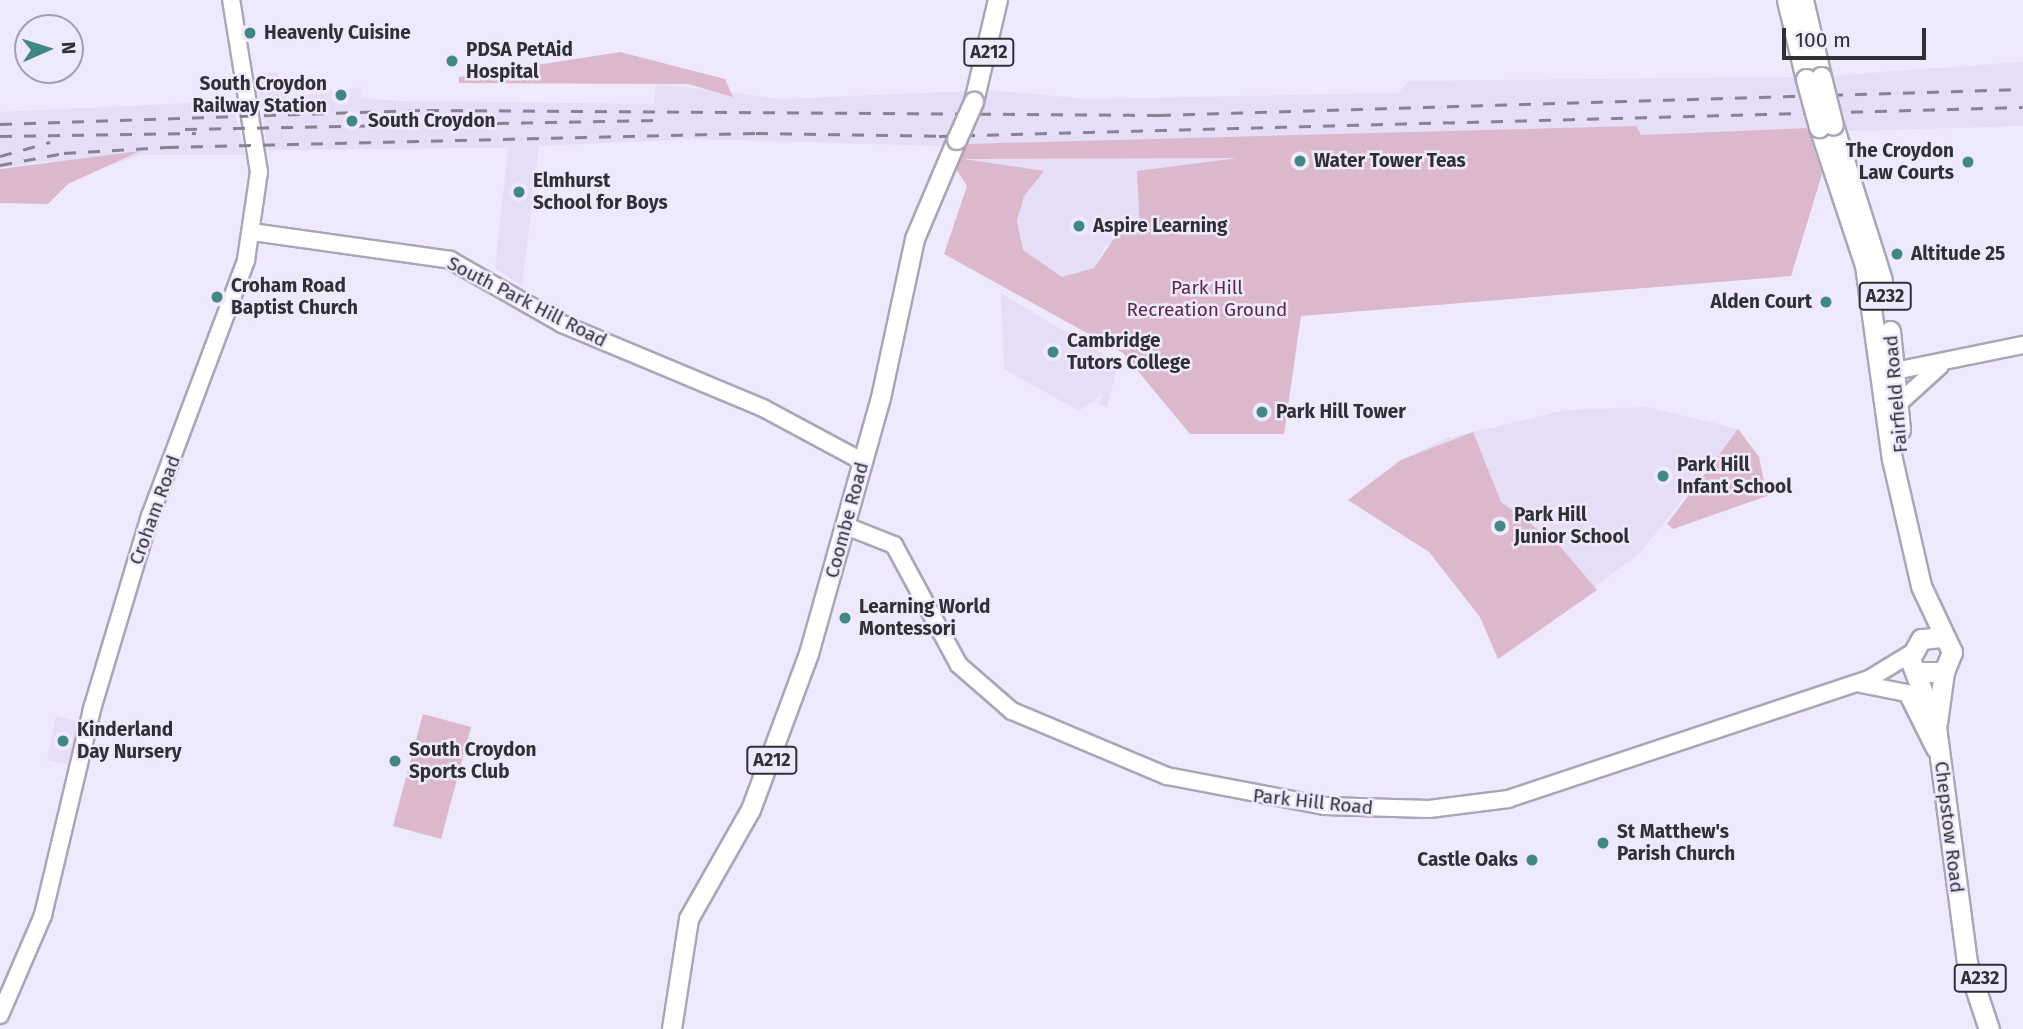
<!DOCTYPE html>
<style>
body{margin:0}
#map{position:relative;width:2023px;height:1029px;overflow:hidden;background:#efe9fd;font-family:"Fira Sans",sans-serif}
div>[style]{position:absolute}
.built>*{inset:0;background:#e6ddf7}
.green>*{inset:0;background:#dbb8cb}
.roads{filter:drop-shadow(2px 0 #aba5b8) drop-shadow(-2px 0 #aba5b8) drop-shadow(0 2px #aba5b8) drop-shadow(0 -2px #aba5b8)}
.secondary>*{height:16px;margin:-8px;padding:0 8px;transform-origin:8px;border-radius:8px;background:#fff}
.primary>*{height:18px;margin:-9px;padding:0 9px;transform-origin:9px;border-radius:9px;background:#fff}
.highway>*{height:19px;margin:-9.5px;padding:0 9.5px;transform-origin:9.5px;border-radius:9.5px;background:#fff}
.rail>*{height:2.5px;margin-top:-1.25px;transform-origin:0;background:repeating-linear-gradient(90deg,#878390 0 12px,transparent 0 24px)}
.bridges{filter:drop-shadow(2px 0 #aba5b8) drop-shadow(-2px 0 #aba5b8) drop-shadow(0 2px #aba5b8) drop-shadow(0 -2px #aba5b8)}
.primary-bridge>*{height:18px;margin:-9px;padding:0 9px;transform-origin:9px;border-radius:9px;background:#fff}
.highway-bridge>*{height:19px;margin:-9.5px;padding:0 9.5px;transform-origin:9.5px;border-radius:9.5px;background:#fff}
.dots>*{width:19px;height:19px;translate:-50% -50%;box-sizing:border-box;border:4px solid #efe9fd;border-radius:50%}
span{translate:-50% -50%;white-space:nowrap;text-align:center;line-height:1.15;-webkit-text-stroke:5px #efe9fd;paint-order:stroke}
.shield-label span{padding:2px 5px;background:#efe9fd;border:2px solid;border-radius:5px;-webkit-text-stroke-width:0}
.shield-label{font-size:18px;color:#312f36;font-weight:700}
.poi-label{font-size:19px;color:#312f36;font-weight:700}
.left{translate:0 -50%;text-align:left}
.right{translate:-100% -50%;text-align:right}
.park-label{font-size:19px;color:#5b2647}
.street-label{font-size:19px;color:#312f36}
.north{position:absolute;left:14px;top:14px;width:70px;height:70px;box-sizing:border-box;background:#efe9fd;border:2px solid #a39fad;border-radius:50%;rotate:87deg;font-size:19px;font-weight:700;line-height:28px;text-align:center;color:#312f36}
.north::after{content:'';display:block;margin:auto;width:24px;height:32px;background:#408785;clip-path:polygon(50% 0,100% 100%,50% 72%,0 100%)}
.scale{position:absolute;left:1782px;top:28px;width:144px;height:32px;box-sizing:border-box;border:4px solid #312f36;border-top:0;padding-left:9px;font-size:21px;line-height:24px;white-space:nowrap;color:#312f36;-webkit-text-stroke:5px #efe9fd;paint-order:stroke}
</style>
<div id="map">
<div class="built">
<i style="clip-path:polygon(2023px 62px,2023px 126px,1847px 131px,1827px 76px)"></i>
<i style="clip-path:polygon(278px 72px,287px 98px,360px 87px,361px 98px,401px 101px,654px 104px,656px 84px,783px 99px,971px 91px,944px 146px,694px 139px,539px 146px,522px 286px,495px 268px,508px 148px,268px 150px,256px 74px)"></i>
<i style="clip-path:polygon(1796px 77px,1807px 128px,1640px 135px,1599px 166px,1477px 173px,1137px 172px,1140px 231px,1105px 246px,1094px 268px,1062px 277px,1023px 250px,1017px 221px,1024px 196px,1043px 171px,957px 158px,989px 90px,1087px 99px,1398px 93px,1409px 81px)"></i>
<i style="clip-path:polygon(232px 101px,245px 155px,140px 155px,84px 175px,50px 161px,0 168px,0 112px)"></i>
<i style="clip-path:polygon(1001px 293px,1118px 363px,1107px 407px,1099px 405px,1101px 395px,1079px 411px,1004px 369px)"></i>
<i style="clip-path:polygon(1648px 407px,1738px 429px,1641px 552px,1498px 659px,1480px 617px,1429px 552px,1348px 500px,1401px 460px,1447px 438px,1566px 410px)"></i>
<i style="clip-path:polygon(56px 716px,80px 722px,70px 765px,47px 760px)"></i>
</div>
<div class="green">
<i style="clip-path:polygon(620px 52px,725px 79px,733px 97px,688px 84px,459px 83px,459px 77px)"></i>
<i style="clip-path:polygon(evenodd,1636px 126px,1641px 135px,1807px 128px,1822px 174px,1791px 276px,1301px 316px,1284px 434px,1190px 434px,1123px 353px,944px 254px,967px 186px,954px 166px,966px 144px,1636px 126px,1238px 158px,1137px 171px,1140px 231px,1117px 234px,1094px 268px,1062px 277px,1023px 250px,1017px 221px,1024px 196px,1044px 171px,964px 159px,1238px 158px)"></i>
<i style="clip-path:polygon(140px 151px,68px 184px,48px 204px,0 203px,0 169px)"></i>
<i style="clip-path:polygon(1738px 429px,1759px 457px,1767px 496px,1673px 529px,1667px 524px)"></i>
<i style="clip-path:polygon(1473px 432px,1501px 502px,1559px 545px,1597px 590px,1498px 659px,1480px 617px,1429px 552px,1348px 500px,1401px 460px)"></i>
<i style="clip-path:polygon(423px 714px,471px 727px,441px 839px,393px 826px)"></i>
</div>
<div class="roads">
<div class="secondary">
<i style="left:252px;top:232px;width:200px;rotate:8deg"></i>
<i style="left:450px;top:260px;width:129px;rotate:29.7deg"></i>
<i style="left:562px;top:324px;width:218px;rotate:22.7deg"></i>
<i style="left:763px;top:408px;width:112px;rotate:28.2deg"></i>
<i style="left:1885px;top:373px;width:141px;rotate:-11.5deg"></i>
<i style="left:1899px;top:403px;width:55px;rotate:-42.1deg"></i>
<i style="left:846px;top:526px;width:52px;rotate:21.6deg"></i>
<i style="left:894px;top:545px;width:136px;rotate:61.6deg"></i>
<i style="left:959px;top:665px;width:70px;rotate:41deg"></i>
<i style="left:1012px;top:711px;width:168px;rotate:22.8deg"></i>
<i style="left:1167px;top:776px;width:160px;rotate:10.8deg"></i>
<i style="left:1324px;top:806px;width:105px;rotate:1.6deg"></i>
<i style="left:1429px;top:809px;width:80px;rotate:-7.2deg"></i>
<i style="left:1508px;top:799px;width:380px;rotate:-18.4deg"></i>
<i style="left:1869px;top:679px;width:48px;rotate:-31.4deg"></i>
<i style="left:1861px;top:684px;width:47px;rotate:11.1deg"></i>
<i style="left:1907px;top:693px;width:63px;rotate:63.4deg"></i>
<i style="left:0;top:1015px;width:109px;rotate:-66.7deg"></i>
<i style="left:43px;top:915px;width:212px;rotate:-76.6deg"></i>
<i style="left:92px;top:709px;width:202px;rotate:-73.3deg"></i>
<i style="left:150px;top:516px;width:273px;rotate:-69.4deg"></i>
<i style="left:246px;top:260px;width:89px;rotate:-81.6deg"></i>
<i style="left:259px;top:172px;width:174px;rotate:-99.2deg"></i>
</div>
<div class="primary">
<i style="left:974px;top:102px;width:105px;rotate:-76.8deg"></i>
<i style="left:672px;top:1029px;width:111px;rotate:-81.2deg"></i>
<i style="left:689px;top:919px;width:125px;rotate:-60.4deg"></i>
<i style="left:751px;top:810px;width:166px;rotate:-69.6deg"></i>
<i style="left:809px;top:654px;width:266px;rotate:-74.3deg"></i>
<i style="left:881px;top:398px;width:163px;rotate:-77.9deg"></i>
<i style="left:915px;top:239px;width:108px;rotate:-67deg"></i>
</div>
<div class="highway">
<i style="left:1787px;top:0;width:81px;rotate:76.5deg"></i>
<i style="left:1803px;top:0;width:79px;rotate:76.8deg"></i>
<i style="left:1833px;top:125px;width:163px;rotate:72.5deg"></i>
<i style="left:1819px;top:127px;width:145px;rotate:71.6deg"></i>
<i style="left:1865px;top:265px;width:196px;rotate:82.1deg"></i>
<i style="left:1892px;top:459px;width:130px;rotate:77.1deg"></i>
<i style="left:1921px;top:586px;width:73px;rotate:64.8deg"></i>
<i style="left:1952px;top:652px;width:22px;rotate:112deg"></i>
<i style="left:1944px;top:672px;width:27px;rotate:180deg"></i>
<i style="left:1890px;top:331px;width:99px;rotate:84.2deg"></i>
<i style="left:1941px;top:637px;width:20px;rotate:174deg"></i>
<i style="left:1921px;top:639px;width:23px;rotate:119deg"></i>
<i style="left:1910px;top:659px;width:73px;rotate:69.1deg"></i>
<i style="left:1936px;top:727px;width:238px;rotate:82.5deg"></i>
<i style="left:1967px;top:963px;width:70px;rotate:71.6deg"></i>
<i style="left:1937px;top:723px;width:51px;rotate:-82.2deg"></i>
</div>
</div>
<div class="rail">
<i style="left:0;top:124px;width:427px;rotate:-1.9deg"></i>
<i style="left:427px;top:110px;width:732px;rotate:0.39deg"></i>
<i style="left:1159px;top:115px;width:864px;rotate:-1.72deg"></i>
<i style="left:185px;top:129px;width:473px;rotate:-1.1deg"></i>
<i style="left:0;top:136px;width:196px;rotate:-0.9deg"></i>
<i style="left:0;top:156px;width:52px;rotate:-15.6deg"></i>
<i style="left:0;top:165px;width:65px;rotate:-10.6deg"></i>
<i style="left:64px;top:153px;width:103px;rotate:-3.3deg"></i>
<i style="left:167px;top:147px;width:589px;rotate:-1.36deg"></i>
<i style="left:756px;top:133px;width:183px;rotate:0.9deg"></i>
<i style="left:939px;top:136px;width:1084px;rotate:-1.53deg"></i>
</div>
<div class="bridges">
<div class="primary-bridge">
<i style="left:957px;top:140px;width:42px;rotate:-65.9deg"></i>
</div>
<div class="highway-bridge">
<i style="left:1821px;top:77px;width:49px;rotate:76deg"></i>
<i style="left:1806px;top:79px;width:50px;rotate:74.8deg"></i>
</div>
</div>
<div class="dots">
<i style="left:250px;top:33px;background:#408785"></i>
<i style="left:452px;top:61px;background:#408785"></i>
<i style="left:341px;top:95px;background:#408785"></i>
<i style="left:352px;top:121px;background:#408785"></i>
<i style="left:1300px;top:161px;background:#408785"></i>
<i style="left:1968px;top:162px;background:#408785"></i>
<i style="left:519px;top:192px;background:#408785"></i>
<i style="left:1079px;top:226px;background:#408785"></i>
<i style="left:1897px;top:254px;background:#408785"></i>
<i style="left:217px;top:297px;background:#408785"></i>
<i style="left:1826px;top:302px;background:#408785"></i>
<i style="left:1053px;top:352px;background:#408785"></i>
<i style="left:1262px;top:412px;background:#408785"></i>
<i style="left:1663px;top:476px;background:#408785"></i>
<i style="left:1500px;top:526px;background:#408785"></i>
<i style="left:845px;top:618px;background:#408785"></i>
<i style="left:63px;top:741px;background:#408785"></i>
<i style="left:395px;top:761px;background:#408785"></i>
<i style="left:1603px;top:843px;background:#408785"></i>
<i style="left:1532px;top:860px;background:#408785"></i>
</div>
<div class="shield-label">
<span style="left:989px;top:52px">A212</span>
<span style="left:1885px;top:296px">A232</span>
<span style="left:772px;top:760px">A212</span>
<span style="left:1980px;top:978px">A232</span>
</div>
<div class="poi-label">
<span class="left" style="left:264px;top:33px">Heavenly Cuisine</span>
<span class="left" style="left:466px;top:61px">PDSA PetAid<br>Hospital</span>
<span class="right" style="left:327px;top:95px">South Croydon<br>Railway Station</span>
<span class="left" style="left:368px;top:121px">South Croydon</span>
<span class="right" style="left:1954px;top:162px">The Croydon<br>Law Courts</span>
<span class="left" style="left:1314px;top:161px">Water Tower Teas</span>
<span class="left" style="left:533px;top:192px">Elmhurst<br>School for Boys</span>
<span class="left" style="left:1093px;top:226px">Aspire Learning</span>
<span class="left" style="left:1911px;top:254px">Altitude 25</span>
<span class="left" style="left:231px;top:297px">Croham Road<br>Baptist Church</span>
<span class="right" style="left:1812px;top:302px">Alden Court</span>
<span class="left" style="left:1067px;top:352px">Cambridge<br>Tutors College</span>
<span class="left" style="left:1276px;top:412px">Park Hill Tower</span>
<span class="left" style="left:1677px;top:476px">Park Hill<br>Infant School</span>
<span class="left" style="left:1514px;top:526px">Park Hill<br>Junior School</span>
<span class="left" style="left:859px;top:618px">Learning World<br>Montessori</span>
<span class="left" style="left:77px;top:741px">Kinderland<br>Day Nursery</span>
<span class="left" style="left:409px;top:761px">South Croydon<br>Sports Club</span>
<span class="left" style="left:1617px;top:843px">St Matthew's<br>Parish Church</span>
<span class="right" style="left:1518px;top:860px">Castle Oaks</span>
</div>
<div class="park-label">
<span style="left:1207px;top:299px">Park Hill<br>Recreation Ground</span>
</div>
<div class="street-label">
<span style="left:527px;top:302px;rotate:27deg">South Park Hill Road</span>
<span style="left:1896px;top:394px;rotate:-95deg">Fairfield Road</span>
<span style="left:155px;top:510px;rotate:-70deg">Croham Road</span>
<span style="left:847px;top:520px;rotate:-75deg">Coombe Road</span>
<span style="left:1313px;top:802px;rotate:6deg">Park Hill Road</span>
<span style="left:1949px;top:827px;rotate:83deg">Chepstow Road</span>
</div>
<div class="north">N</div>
<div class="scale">100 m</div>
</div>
